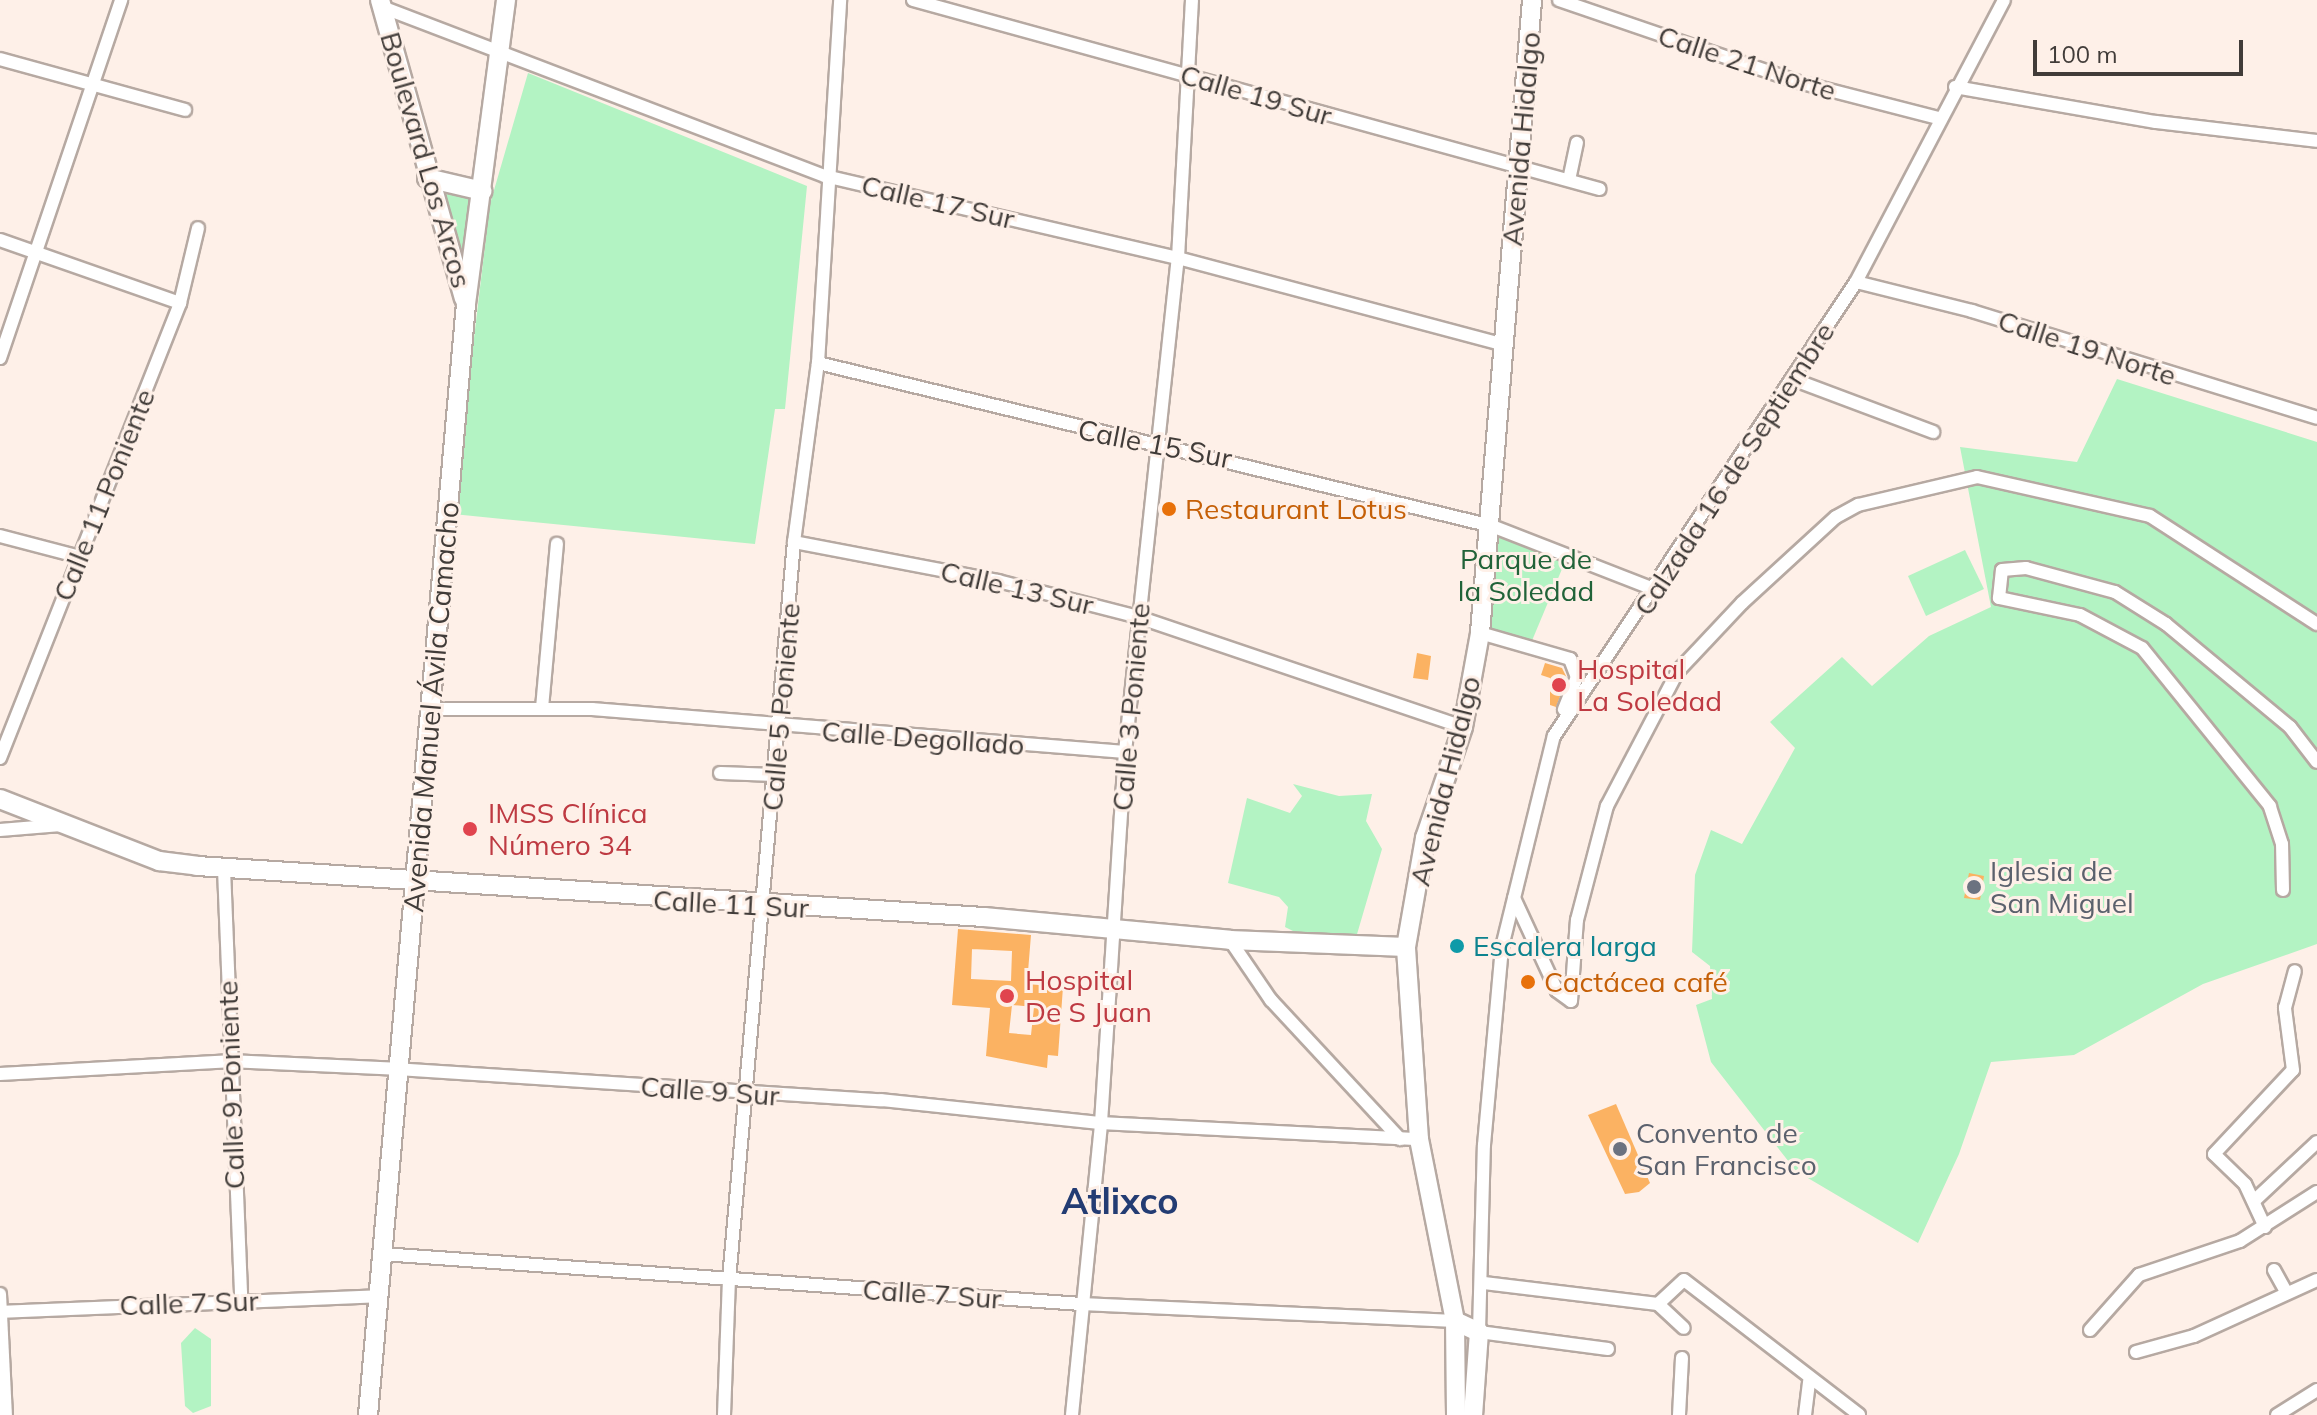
<!DOCTYPE html>
<meta charset="utf-8">
<style>
body{margin:0}
#map{position:relative;width:2317px;height:1415px;overflow:hidden;background:#fef0e8;font-family:Mulish,sans-serif}
div>[style]{position:absolute}
.green>*{inset:0;background:#b3f3c3}
.building>*{inset:0;background:#fbb262}
.roads{filter:drop-shadow(2px 0 #b6a9a2) drop-shadow(-2px 0 #b6a9a2) drop-shadow(0 2px #b6a9a2) drop-shadow(0 -2px #b6a9a2)}
.street>*{height:12px;margin:-6px;padding:0 6px;transform-origin:6px;border-radius:6px;background:#fff}
.secondary>*{height:18px;margin:-9px;padding:0 9px;transform-origin:9px;border-radius:9px;background:#fff}
.dots>*{width:22px;height:22px;translate:-50% -50%;box-sizing:border-box;border:4px solid #fef0e8;border-radius:50%}
span{translate:-50% -50%;white-space:nowrap;text-align:center;line-height:1.15;-webkit-text-stroke:6px #fef0e8;paint-order:stroke}
.street-label{font-size:28px;color:#413c39}
.food-label{font-size:28px;color:#c56008}
.left{translate:0 -50%;text-align:left}
.park-label{font-size:28px;color:#216339}
.health-label{font-size:28px;color:#be3a42}
.worship-label{font-size:28px;color:#5b616d}
.culture-label{font-size:28px;color:#0d838f}
.district-label{font-size:36px;color:#233c73;font-weight:700}
.scale{position:absolute;left:2033px;top:40px;width:210px;height:36px;box-sizing:border-box;border:4px solid #413c39;border-top:0;padding-left:10px;font-size:24px;line-height:28px;white-space:nowrap;color:#413c39;-webkit-text-stroke:6px #fef0e8;paint-order:stroke}
</style>
<div id="map">
<div class="green">
<i style="clip-path:polygon(528px 73px,807px 186px,785px 409px,775px 409px,755px 544px,453px 514px,490px 204px)"></i>
<i style="clip-path:polygon(439px 188px,474px 196px,463px 278px)"></i>
<i style="clip-path:polygon(2117px 379px,2317px 442px,2317px 944px,2203px 984px,2074px 1055px,1991px 1062px,1959px 1154px,1918px 1243px,1796px 1171px,1711px 1062px,1696px 1005px,1712px 999px,1710px 966px,1692px 952px,1695px 875px,1711px 830px,1742px 844px,1795px 748px,1770px 722px,1842px 657px,1872px 686px,1929px 636px,1991px 607px,1960px 447px,2077px 462px)"></i>
<i style="clip-path:polygon(1499px 532px,1567px 557px,1531px 643px,1488px 628px)"></i>
<i style="clip-path:polygon(1965px 550px,1984px 589px,1926px 616px,1908px 576px)"></i>
<i style="clip-path:polygon(1293px 784px,1339px 796px,1372px 794px,1366px 821px,1382px 849px,1355px 941px,1299px 934px,1285px 927px,1288px 907px,1279px 897px,1228px 883px,1247px 798px,1290px 813px,1302px 796px)"></i>
<i style="clip-path:polygon(195px 1328px,211px 1339px,211px 1406px,193px 1413px,185px 1406px,181px 1343px)"></i>
</div>
<div class="building">
<i style="clip-path:polygon(1417px 653px,1431px 656px,1428px 680px,1413px 678px)"></i>
<i style="clip-path:polygon(1545px 663px,1562px 668px,1567px 678px,1556px 707px,1550px 705px,1550px 678px,1541px 675px)"></i>
<i style="clip-path:polygon(1969px 873px,1984px 876px,1980px 900px,1964px 898px)"></i>
<i style="clip-path:polygon(evenodd,958px 929px,1031px 935px,1027px 984px,1063px 987px,1058px 1056px,1048px 1055px,1047px 1068px,986px 1056px,990px 1008px,952px 1005px,958px 929px,972px 949px,1012px 951px,1011px 981px,971px 979px,972px 949px,958px 929px,1012px 1005px,1034px 1007px,1031px 1035px,1009px 1033px,1012px 1005px)"></i>
<i style="clip-path:polygon(1616px 1104px,1650px 1183px,1639px 1192px,1625px 1194px,1588px 1115px)"></i>
</div>
<div class="roads">
<div class="street">
<i style="left:913px;top:0;width:712px;rotate:15.4deg"></i>
<i style="left:1559px;top:0;width:257px;rotate:18.9deg"></i>
<i style="left:1802px;top:83px;width:140px;rotate:14.4deg"></i>
<i style="left:382px;top:7px;width:474px;rotate:20.9deg"></i>
<i style="left:825px;top:176px;width:362px;rotate:13.1deg"></i>
<i style="left:1178px;top:258px;width:339px;rotate:14.9deg"></i>
<i style="left:0;top:59px;width:192px;rotate:15.4deg"></i>
<i style="left:1955px;top:87px;width:204px;rotate:9.9deg"></i>
<i style="left:2156px;top:122px;width:162px;rotate:6.7deg"></i>
<i style="left:1569px;top:180px;width:38px;rotate:-78deg"></i>
<i style="left:0;top:240px;width:191px;rotate:19.3deg"></i>
<i style="left:1856px;top:282px;width:120px;rotate:14deg"></i>
<i style="left:1972px;top:311px;width:361px;rotate:17.2deg"></i>
<i style="left:0;top:358px;width:378px;rotate:-71.3deg"></i>
<i style="left:818px;top:363px;width:693px;rotate:13.6deg"></i>
<i style="left:1492px;top:526px;width:176px;rotate:21.3deg"></i>
<i style="left:1792px;top:379px;width:151px;rotate:20.6deg"></i>
<i style="left:0;top:536px;width:83px;rotate:14.7deg"></i>
<i style="left:794px;top:542px;width:208px;rotate:10.8deg"></i>
<i style="left:998px;top:581px;width:145px;rotate:14.4deg"></i>
<i style="left:1138px;top:617px;width:343px;rotate:18.7deg"></i>
<i style="left:1480px;top:633px;width:94px;rotate:16.1deg"></i>
<i style="left:1570px;top:659px;width:19px;rotate:69deg"></i>
<i style="left:1577px;top:677px;width:35px;rotate:112deg"></i>
<i style="left:542px;top:708px;width:165px;rotate:-84.8deg"></i>
<i style="left:434px;top:709px;width:158px"></i>
<i style="left:592px;top:709px;width:535px;rotate:4.61deg"></i>
<i style="left:0;top:758px;width:489px;rotate:-68.4deg"></i>
<i style="left:180px;top:303px;width:77px;rotate:-76.5deg"></i>
<i style="left:720px;top:773px;width:55px;rotate:2.1deg"></i>
<i style="left:0;top:830px;width:61px;rotate:-4.7deg"></i>
<i style="left:224px;top:869px;width:431px;rotate:87.7deg"></i>
<i style="left:2283px;top:890px;width:46px;rotate:-91.2deg"></i>
<i style="left:2282px;top:844px;width:40px;rotate:-108deg"></i>
<i style="left:2270px;top:806px;width:203px;rotate:-129deg"></i>
<i style="left:2142px;top:648px;width:70px;rotate:-152deg"></i>
<i style="left:2080px;top:615px;width:83px;rotate:-168.1deg"></i>
<i style="left:1999px;top:598px;width:28px;rotate:-84deg"></i>
<i style="left:2002px;top:570px;width:24px;rotate:-5deg"></i>
<i style="left:2026px;top:568px;width:92px;rotate:15.1deg"></i>
<i style="left:2115px;top:592px;width:60px;rotate:32.1deg"></i>
<i style="left:2166px;top:624px;width:161px;rotate:39.7deg"></i>
<i style="left:2290px;top:727px;width:44px;rotate:52.4deg"></i>
<i style="left:1514px;top:898px;width:102px;rotate:65.2deg"></i>
<i style="left:1557px;top:991px;width:17px;rotate:36deg"></i>
<i style="left:1571px;top:1001px;width:81px;rotate:-85.8deg"></i>
<i style="left:1577px;top:920px;width:118px;rotate:-75.3deg"></i>
<i style="left:1607px;top:806px;width:153px;rotate:-62.3deg"></i>
<i style="left:1678px;top:671px;width:93px;rotate:-46.7deg"></i>
<i style="left:1742px;top:603px;width:127px;rotate:-42.5deg"></i>
<i style="left:1836px;top:517px;width:25px;rotate:-29deg"></i>
<i style="left:1858px;top:505px;width:122px;rotate:-13.2deg"></i>
<i style="left:1977px;top:477px;width:177px;rotate:12.7deg"></i>
<i style="left:2150px;top:516px;width:199px;rotate:32.9deg"></i>
<i style="left:1230px;top:940px;width:73px;rotate:55.7deg"></i>
<i style="left:1271px;top:1000px;width:190px;rotate:47.1deg"></i>
<i style="left:0;top:1074px;width:229px;rotate:-3.2deg"></i>
<i style="left:229px;top:1061px;width:167px;rotate:2.7deg"></i>
<i style="left:396px;top:1069px;width:486px;rotate:3.7deg"></i>
<i style="left:881px;top:1100px;width:221px;rotate:6deg"></i>
<i style="left:1101px;top:1123px;width:318px;rotate:2.9deg"></i>
<i style="left:2255px;top:1200px;width:85px;rotate:-43.1deg"></i>
<i style="left:2265px;top:1227px;width:47px;rotate:-114.9deg"></i>
<i style="left:2245px;top:1184px;width:43px;rotate:-135.9deg"></i>
<i style="left:2214px;top:1154px;width:115px;rotate:-46.8deg"></i>
<i style="left:2293px;top:1070px;width:63px;rotate:-97.4deg"></i>
<i style="left:2285px;top:1008px;width:38px;rotate:-75deg"></i>
<i style="left:382px;top:1254px;width:702px;rotate:4.09deg"></i>
<i style="left:1082px;top:1304px;width:373px;rotate:2.6deg"></i>
<i style="left:2274px;top:1270px;width:25px;rotate:61deg"></i>
<i style="left:1484px;top:1283px;width:175px;rotate:6.9deg"></i>
<i style="left:1658px;top:1304px;width:35px;rotate:43deg"></i>
<i style="left:0;top:1294px;width:121px;rotate:87.2deg"></i>
<i style="left:1658px;top:1304px;width:35px;rotate:-43deg"></i>
<i style="left:1684px;top:1280px;width:221px;rotate:37.6deg"></i>
<i style="left:0;top:1312px;width:378px;rotate:-2.4deg"></i>
<i style="left:2090px;top:1330px;width:74px;rotate:-48.3deg"></i>
<i style="left:2139px;top:1275px;width:107px;rotate:-18.6deg"></i>
<i style="left:2240px;top:1241px;width:91px;rotate:-32.5deg"></i>
<i style="left:1608px;top:1349px;width:130px;rotate:-172.5deg"></i>
<i style="left:1479px;top:1332px;width:187px;rotate:-88.5deg"></i>
<i style="left:1484px;top:1145px;width:199px;rotate:-84.8deg"></i>
<i style="left:1502px;top:947px;width:217px;rotate:-76.2deg"></i>
<i style="left:1554px;top:736px;width:545px;rotate:-56.37deg"></i>
<i style="left:1856px;top:282px;width:318px;rotate:-62.3deg"></i>
<i style="left:2136px;top:1352px;width:60px;rotate:-15.4deg"></i>
<i style="left:2194px;top:1336px;width:135px;rotate:-24.5deg"></i>
<i style="left:724px;top:1415px;width:135px;rotate:-87.9deg"></i>
<i style="left:729px;top:1280px;width:741px;rotate:-84.97deg"></i>
<i style="left:794px;top:542px;width:181px;rotate:-82.4deg"></i>
<i style="left:818px;top:363px;width:364px;rotate:-86.5deg"></i>
<i style="left:1072px;top:1415px;width:293px;rotate:-84.3deg"></i>
<i style="left:1101px;top:1123px;width:372px;rotate:-86.3deg"></i>
<i style="left:1125px;top:752px;width:497px;rotate:-83.9deg"></i>
<i style="left:1178px;top:258px;width:258px;rotate:-86.9deg"></i>
<i style="left:1679px;top:1415px;width:57px;rotate:-87deg"></i>
<i style="left:1805px;top:1415px;width:34px;rotate:-83deg"></i>
<i style="left:2277px;top:1415px;width:47px;rotate:-32deg"></i>
</div>
<div class="secondary">
<i style="left:380px;top:0;width:310px;rotate:74.3deg"></i>
<i style="left:427px;top:178px;width:57px;rotate:13.3deg"></i>
<i style="left:0;top:799px;width:171px;rotate:21.3deg"></i>
<i style="left:159px;top:861px;width:38px;rotate:7deg"></i>
<i style="left:197px;top:866px;width:789px;rotate:3.71deg"></i>
<i style="left:984px;top:917px;width:247px;rotate:5.3deg"></i>
<i style="left:1230px;top:940px;width:176px;rotate:2.3deg"></i>
<i style="left:1455px;top:1321px;width:26px;rotate:25deg"></i>
<i style="left:1479px;top:1332px;width:83px;rotate:94.1deg"></i>
<i style="left:368px;top:1415px;width:1115px;rotate:-84.96deg"></i>
<i style="left:466px;top:304px;width:307px;rotate:-82.5deg"></i>
<i style="left:1456px;top:1415px;width:94px;rotate:-90.6deg"></i>
<i style="left:1455px;top:1321px;width:186px;rotate:-101.2deg"></i>
<i style="left:1419px;top:1139px;width:192px;rotate:-93.9deg"></i>
<i style="left:1406px;top:947px;width:111px;rotate:-80.1deg"></i>
<i style="left:1425px;top:838px;width:117px;rotate:-71.1deg"></i>
<i style="left:1463px;top:727px;width:96px;rotate:-79.7deg"></i>
<i style="left:1480px;top:633px;width:635px;rotate:-85.3deg"></i>
</div>
</div>
<div class="dots">
<i style="left:1169px;top:509px;background:#e8710a"></i>
<i style="left:1559px;top:685px;background:#e0444e"></i>
<i style="left:470px;top:829px;background:#e0444e"></i>
<i style="left:1974px;top:887px;background:#6b7280"></i>
<i style="left:1457px;top:946px;background:#0f9aa8"></i>
<i style="left:1528px;top:982px;background:#e8710a"></i>
<i style="left:1007px;top:996px;background:#e0444e"></i>
<i style="left:1620px;top:1149px;background:#6b7280"></i>
</div>
<div class="street-label">
<span style="left:1747px;top:63px;rotate:18deg">Calle 21 Norte</span>
<span style="left:1256px;top:95px;rotate:16deg">Calle 19 Sur</span>
<span style="left:1521px;top:139px;rotate:-85deg">Avenida Hidalgo</span>
<span style="left:426px;top:160px;rotate:74deg">Boulevard Los Arcos</span>
<span style="left:938px;top:202px;rotate:13deg">Calle 17 Sur</span>
<span style="left:2087px;top:348px;rotate:18deg">Calle 19 Norte</span>
<span style="left:1155px;top:444px;rotate:11deg">Calle 15 Sur</span>
<span style="left:1734px;top:469px;rotate:-57deg">Calzada 16 de Septiembre</span>
<span style="left:104px;top:495px;rotate:-68deg">Calle 11 Poniente</span>
<span style="left:1017px;top:588px;rotate:13deg">Calle 13 Sur</span>
<span style="left:431px;top:707px;rotate:-85deg">Avenida Manuel Ávila Camacho</span>
<span style="left:781px;top:707px;rotate:-85deg">Calle 5 Poniente</span>
<span style="left:1131px;top:707px;rotate:-85deg">Calle 3 Poniente</span>
<span style="left:923px;top:738px;rotate:4deg">Calle Degollado</span>
<span style="left:1445px;top:781px;rotate:-76deg">Avenida Hidalgo</span>
<span style="left:731px;top:904px;rotate:3deg">Calle 11 Sur</span>
<span style="left:231px;top:1085px;rotate:-92deg">Calle 9 Poniente</span>
<span style="left:710px;top:1091px;rotate:4deg">Calle 9 Sur</span>
<span style="left:932px;top:1294px;rotate:4deg">Calle 7 Sur</span>
<span style="left:189px;top:1303px;rotate:-2deg">Calle 7 Sur</span>
</div>
<div class="food-label">
<span class="left" style="left:1185px;top:509px">Restaurant Lotus</span>
<span class="left" style="left:1544px;top:982px">Cactácea café</span>
</div>
<div class="park-label">
<span style="left:1526px;top:575px">Parque de<br>la Soledad</span>
</div>
<div class="health-label">
<span class="left" style="left:1577px;top:685px">Hospital<br>La Soledad</span>
<span class="left" style="left:488px;top:829px">IMSS Clínica<br>Número 34</span>
<span class="left" style="left:1025px;top:996px">Hospital<br>De S Juan</span>
</div>
<div class="worship-label">
<span class="left" style="left:1990px;top:887px">Iglesia de<br>San Miguel</span>
<span class="left" style="left:1636px;top:1149px">Convento de<br>San Francisco</span>
</div>
<div class="culture-label">
<span class="left" style="left:1473px;top:946px">Escalera larga</span>
</div>
<div class="district-label">
<span style="left:1120px;top:1201px">Atlixco</span>
</div>
<div class="scale">100 m</div>
</div>
